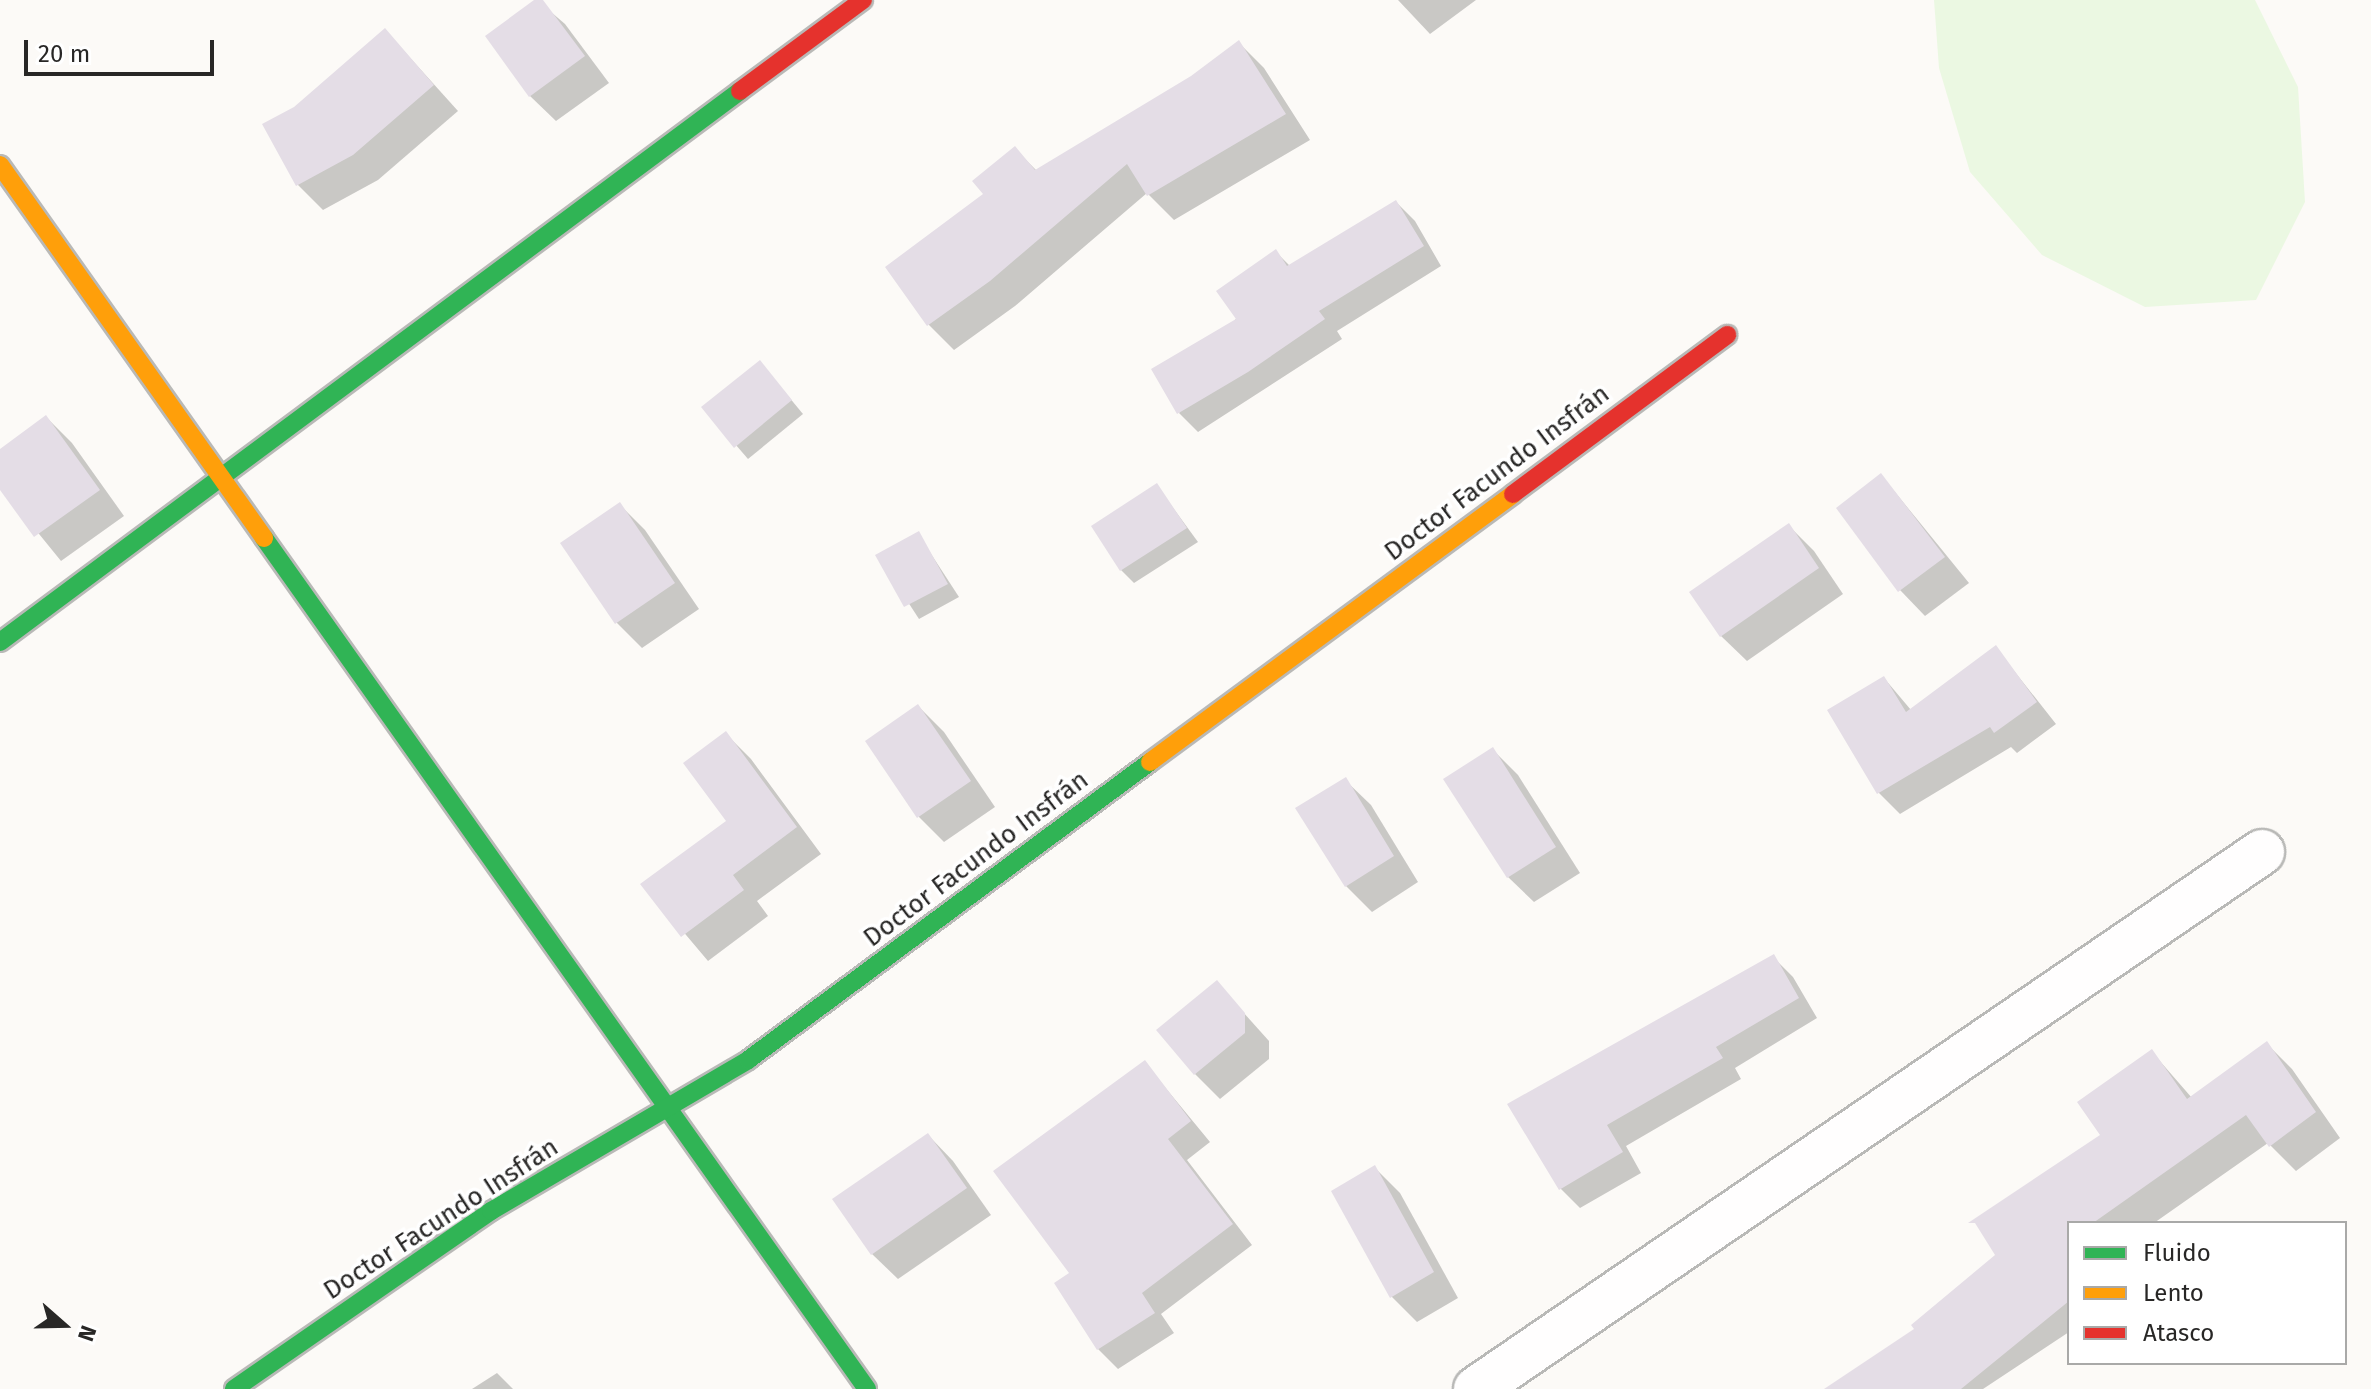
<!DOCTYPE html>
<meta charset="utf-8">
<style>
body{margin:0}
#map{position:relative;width:2371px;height:1389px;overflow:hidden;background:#fcfaf7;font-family:"Fira Sans",sans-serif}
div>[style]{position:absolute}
.green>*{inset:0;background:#ebf8e2}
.shadow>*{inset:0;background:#0003}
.building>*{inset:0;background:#e4dde6}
.roads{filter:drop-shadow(2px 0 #b9b9b7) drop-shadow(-2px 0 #b9b9b7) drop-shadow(0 2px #b9b9b7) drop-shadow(0 -2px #b9b9b7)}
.street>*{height:44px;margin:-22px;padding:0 22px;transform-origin:22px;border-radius:22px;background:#fffefe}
.fast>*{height:18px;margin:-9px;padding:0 9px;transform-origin:9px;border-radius:9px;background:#30b455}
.slow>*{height:18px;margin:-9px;padding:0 9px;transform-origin:9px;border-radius:9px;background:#ff9f0a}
.jam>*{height:18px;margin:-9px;padding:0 9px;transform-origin:9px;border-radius:9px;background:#e5322d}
span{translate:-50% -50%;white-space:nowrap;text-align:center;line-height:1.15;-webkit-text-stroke:7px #fff;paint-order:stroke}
.street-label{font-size:26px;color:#282726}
.legend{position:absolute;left:2067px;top:1221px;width:280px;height:144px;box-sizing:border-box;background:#fff;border:2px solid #a9a9a8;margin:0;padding:10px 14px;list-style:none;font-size:24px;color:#282726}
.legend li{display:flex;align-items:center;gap:16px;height:40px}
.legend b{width:40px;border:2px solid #a9a9a8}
.north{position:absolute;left:24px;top:1285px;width:80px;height:80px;-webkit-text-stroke:6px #fff;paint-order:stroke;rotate:110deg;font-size:22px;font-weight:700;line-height:32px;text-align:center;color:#282726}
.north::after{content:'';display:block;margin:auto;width:28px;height:36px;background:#282726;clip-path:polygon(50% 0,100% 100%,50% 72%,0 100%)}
.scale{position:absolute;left:24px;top:40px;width:190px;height:36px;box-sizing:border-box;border:4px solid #282726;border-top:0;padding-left:10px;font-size:24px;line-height:28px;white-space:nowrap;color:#282726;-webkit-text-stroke:6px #fff;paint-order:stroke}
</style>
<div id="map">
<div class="green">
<i style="clip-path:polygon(1934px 0,2255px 0,2298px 87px,2305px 202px,2256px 300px,2145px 307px,2042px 255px,1970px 172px,1939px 68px)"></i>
</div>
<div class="shadow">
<i style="clip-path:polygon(537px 0,565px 24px,609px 83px,556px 121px,530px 96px)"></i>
<i style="clip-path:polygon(1398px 0,1476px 0,1430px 34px)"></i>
<i style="clip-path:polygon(385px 30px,458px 111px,378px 180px,323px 210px,298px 185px,295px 108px)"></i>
<i style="clip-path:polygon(1239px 43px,1264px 68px,1310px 140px,1174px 220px,1147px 193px,1015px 306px,954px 350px,929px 325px,888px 268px,986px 195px,1015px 149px,1037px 171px,1192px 77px)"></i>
<i style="clip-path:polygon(1396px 202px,1415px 221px,1441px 266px,1337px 331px,1342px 339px,1198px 432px,1179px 413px,1276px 252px,1290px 266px)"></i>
<i style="clip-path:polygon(760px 362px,803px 414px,748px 459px,704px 408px)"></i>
<i style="clip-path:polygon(46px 417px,72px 443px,124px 516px,61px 561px,0 486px,0 451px)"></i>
<i style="clip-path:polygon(1881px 475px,1969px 583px,1925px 616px,1900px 590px)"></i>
<i style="clip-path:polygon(1157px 486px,1198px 542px,1134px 583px,1121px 570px)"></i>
<i style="clip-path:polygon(619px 504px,645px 530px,699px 609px,642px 648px,617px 623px,563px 543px)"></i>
<i style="clip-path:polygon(1789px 526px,1814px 551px,1843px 594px,1747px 661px,1721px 636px)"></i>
<i style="clip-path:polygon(918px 534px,959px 597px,919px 619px,878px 556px)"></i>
<i style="clip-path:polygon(1996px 648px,2056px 724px,2017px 753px,2011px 747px,1900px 814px,1879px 793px,1884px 678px,1911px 710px)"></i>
<i style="clip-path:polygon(918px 706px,944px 732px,995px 807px,944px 842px,919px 817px)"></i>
<i style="clip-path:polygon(726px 734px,751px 759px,821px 854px,757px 901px,768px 916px,708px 961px,643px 884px,729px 821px)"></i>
<i style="clip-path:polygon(1493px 750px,1518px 775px,1580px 873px,1534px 902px,1508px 877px)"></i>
<i style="clip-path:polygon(1345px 780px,1371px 805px,1418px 882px,1372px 912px,1346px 886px)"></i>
<i style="clip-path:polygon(1773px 957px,1793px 977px,1817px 1018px,1735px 1068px,1741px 1079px,1626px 1146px,1641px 1173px,1580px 1208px,1560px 1188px,1510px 1105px)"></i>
<i style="clip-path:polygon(1217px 983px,1269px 1041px,1269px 1059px,1220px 1099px,1195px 1074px)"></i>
<i style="clip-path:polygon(2267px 1044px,2292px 1069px,2340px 1138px,2296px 1171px,2268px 1143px,2154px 1223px,2069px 1223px,2069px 1332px,1983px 1389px,1837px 1389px,1917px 1330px,1998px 1255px,2103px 1136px,2152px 1052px,2192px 1098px)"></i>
<i style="clip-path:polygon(1145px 1063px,1210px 1142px,1187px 1160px,1252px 1245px,1161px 1314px,1174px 1333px,1118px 1369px,1098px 1349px)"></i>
<i style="clip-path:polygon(928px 1135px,953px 1161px,991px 1215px,898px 1279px,872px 1254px)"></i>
<i style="clip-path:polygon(1375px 1168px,1400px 1193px,1458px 1298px,1417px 1322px,1391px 1296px)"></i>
<i style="clip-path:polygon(497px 1373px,513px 1389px,472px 1389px)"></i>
</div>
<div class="building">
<i style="clip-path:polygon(534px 0,543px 0,585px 56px,529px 97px,485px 36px)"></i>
<i style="clip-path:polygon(385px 28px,434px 85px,353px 155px,296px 186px,262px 124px,294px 107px)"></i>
<i style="clip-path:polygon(1239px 40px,1286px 114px,1147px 196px,1127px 164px,990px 281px,927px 326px,885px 267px,983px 194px,972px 181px,1015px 146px,1035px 170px,1191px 76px)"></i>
<i style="clip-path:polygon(1396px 200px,1424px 246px,1319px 311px,1325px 319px,1248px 372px,1177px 414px,1151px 369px,1236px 319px,1216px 291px,1276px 249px,1287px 266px)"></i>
<i style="clip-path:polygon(760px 360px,792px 400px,734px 448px,701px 407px)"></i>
<i style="clip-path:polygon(46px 415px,100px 490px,34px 537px,0 490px,0 449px)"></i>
<i style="clip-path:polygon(1881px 473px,1945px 557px,1898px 592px,1836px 508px)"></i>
<i style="clip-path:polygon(1157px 483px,1187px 528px,1120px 571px,1091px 526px)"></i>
<i style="clip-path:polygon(620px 502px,675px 583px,615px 624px,560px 543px)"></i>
<i style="clip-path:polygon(1789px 523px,1819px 568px,1720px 637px,1689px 592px)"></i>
<i style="clip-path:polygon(919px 531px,948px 584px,904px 607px,875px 555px)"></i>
<i style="clip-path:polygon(1996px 645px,2037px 702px,1994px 733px,1990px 727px,1877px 794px,1827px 710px,1884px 676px,1906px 712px)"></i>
<i style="clip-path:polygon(918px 704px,971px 781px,917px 818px,865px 741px)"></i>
<i style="clip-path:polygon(726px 731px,797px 827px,733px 875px,744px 890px,681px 937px,640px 884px,726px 821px,683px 763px)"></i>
<i style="clip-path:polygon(1493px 747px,1556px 847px,1507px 878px,1443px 779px)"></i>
<i style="clip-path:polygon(1346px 777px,1394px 856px,1345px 887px,1295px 808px)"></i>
<i style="clip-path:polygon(1774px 954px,1799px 998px,1716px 1047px,1723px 1058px,1607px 1125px,1623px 1152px,1559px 1190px,1507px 1104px)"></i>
<i style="clip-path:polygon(1217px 980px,1245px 1013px,1245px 1033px,1194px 1075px,1156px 1030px)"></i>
<i style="clip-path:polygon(2267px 1041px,2316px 1112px,2269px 1147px,2246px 1115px,2093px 1223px,2069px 1223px,2069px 1301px,1961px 1389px,1824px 1389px,1914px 1329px,1911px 1325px,1995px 1255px,1975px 1223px,1968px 1223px,2100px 1135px,2077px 1102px,2152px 1049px,2187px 1099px)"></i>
<i style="clip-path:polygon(1145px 1060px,1191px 1121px,1168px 1139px,1233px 1224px,1142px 1293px,1155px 1313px,1097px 1350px,1054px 1283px,1069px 1273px,993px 1171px)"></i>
<i style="clip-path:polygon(928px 1133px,967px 1188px,871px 1255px,832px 1199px)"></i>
<i style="clip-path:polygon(1375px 1165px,1434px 1272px,1390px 1298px,1331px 1191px)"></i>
</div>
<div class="roads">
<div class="street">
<i style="left:1476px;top:1389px;width:952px;rotate:-34.34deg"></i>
</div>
<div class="fast">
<i style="left:264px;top:538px;width:1043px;rotate:54.68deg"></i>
<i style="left:0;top:642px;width:923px;rotate:-36.67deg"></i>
<i style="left:234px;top:1389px;width:313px;rotate:-34.7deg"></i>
<i style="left:491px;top:1211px;width:298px;rotate:-30.4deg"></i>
<i style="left:748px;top:1060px;width:500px;rotate:-36.55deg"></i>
</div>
<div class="slow">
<i style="left:0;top:165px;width:457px;rotate:54.7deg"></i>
<i style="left:1150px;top:762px;width:451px;rotate:-36.4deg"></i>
</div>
<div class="jam">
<i style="left:740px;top:91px;width:153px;rotate:-36.5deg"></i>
<i style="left:1513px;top:494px;width:267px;rotate:-36.6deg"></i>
</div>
</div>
<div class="street-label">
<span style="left:1497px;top:473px;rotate:-37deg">Doctor Facundo Insfrán</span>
<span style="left:976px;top:859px;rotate:-37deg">Doctor Facundo Insfrán</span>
<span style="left:441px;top:1219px;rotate:-33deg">Doctor Facundo Insfrán</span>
</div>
<ul class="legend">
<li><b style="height:10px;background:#30b455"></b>Fluido</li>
<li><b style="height:10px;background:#ff9f0a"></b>Lento</li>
<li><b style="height:10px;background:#e5322d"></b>Atasco</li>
</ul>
<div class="north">N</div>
<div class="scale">20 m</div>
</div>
